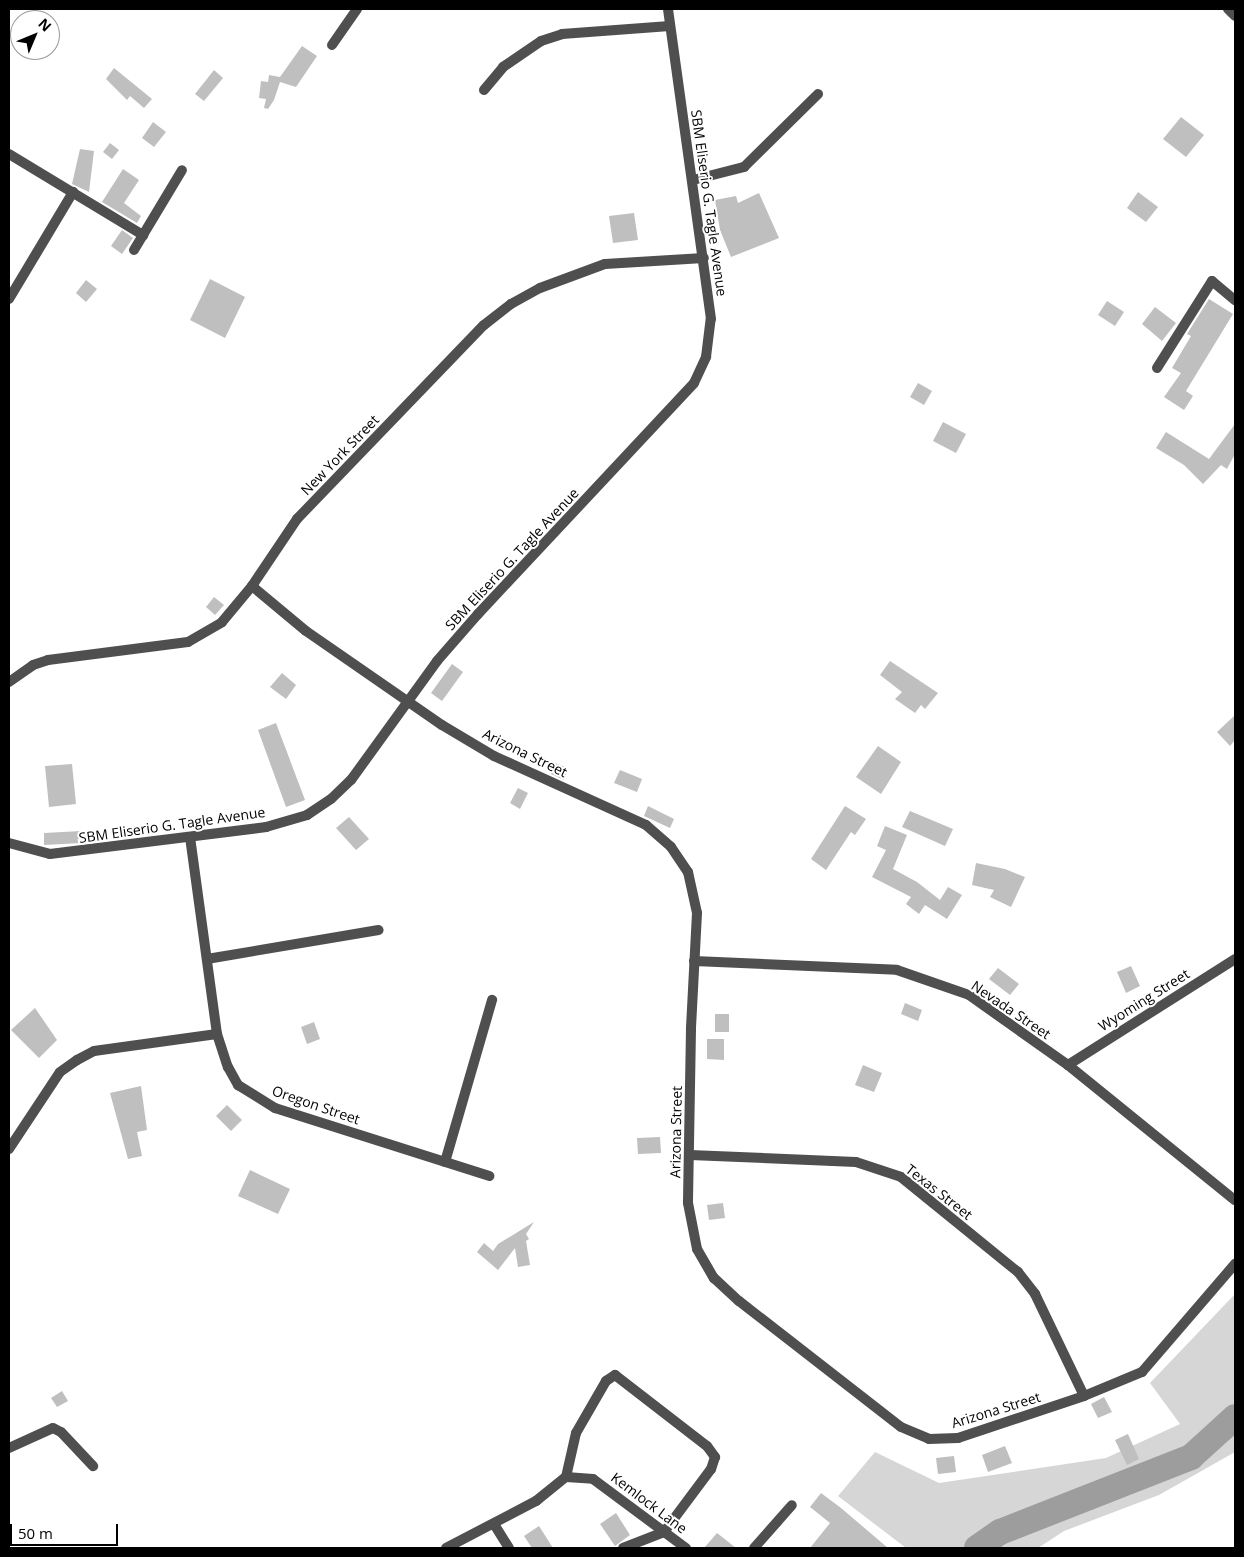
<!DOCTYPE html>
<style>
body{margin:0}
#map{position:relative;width:1244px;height:1557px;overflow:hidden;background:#fff;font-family:"Open Sans",sans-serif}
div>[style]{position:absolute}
.green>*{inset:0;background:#d6d6d6}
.river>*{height:26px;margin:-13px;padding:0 13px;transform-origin:13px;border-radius:13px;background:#9d9d9d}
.building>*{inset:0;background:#bfbfbf}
.minor>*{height:10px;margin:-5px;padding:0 5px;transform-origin:5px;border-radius:5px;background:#4f4f4f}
.tertiary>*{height:10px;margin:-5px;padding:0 5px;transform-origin:5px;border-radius:5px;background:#4f4f4f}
span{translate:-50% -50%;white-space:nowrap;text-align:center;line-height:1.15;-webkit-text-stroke:4px #fff;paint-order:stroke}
.street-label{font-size:14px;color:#000}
.frame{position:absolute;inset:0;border:10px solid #000;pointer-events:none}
.north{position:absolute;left:10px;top:10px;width:50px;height:50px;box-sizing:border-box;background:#fff;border:1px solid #999;border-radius:50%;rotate:45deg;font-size:14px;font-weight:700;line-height:20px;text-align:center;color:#000}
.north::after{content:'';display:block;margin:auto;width:18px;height:22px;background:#000;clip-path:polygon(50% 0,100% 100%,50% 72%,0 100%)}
.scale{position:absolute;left:10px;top:1524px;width:108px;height:22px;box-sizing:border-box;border:2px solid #000;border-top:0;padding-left:6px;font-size:15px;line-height:18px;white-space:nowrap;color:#000;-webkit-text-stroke:4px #fff;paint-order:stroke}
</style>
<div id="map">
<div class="green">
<i style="clip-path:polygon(1235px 1294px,1235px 1452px,1159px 1495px,1064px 1531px,1038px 1548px,906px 1548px,838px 1496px,875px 1452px,939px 1483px,1106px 1458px,1180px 1424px,1150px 1383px)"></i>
</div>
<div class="river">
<i style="left:977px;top:1548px;width:28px;rotate:-35deg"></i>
<i style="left:1000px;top:1532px;width:205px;rotate:-21.4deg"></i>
<i style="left:1191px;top:1457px;width:59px;rotate:-42.3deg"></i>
</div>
<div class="building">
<i style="clip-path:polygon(302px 46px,317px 56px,296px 87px,280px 82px,274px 100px,268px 109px,264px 108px,266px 99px,259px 98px,261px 81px,268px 82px,269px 75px,280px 77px)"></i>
<i style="clip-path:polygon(114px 68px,152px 99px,144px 108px,130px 96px,127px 100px,106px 79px)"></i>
<i style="clip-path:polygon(214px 70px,223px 78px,204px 101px,195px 94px)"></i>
<i style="clip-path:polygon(1181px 117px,1204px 135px,1186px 157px,1163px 139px)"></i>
<i style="clip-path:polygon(153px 122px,166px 132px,154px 147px,142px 138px)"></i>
<i style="clip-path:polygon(110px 143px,119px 150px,112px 159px,103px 152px)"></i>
<i style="clip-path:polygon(80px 149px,94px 151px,89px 192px,72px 184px)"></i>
<i style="clip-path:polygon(123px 169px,139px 180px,124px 203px,141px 216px,137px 223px,102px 202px)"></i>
<i style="clip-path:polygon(1138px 192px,1158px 207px,1146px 222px,1127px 208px)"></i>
<i style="clip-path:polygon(759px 193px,779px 238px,731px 257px,720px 230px,715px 200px,736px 196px,738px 203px)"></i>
<i style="clip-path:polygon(634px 213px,638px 240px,613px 243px,609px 216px)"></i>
<i style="clip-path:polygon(122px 230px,133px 238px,122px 254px,111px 246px)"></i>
<i style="clip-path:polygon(210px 279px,245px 297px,225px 338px,190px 320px)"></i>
<i style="clip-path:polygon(86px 280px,97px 289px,86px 302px,76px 293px)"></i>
<i style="clip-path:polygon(1209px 299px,1233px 314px,1186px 391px,1193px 396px,1184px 410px,1164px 397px,1181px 373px,1172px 368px,1191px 336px,1187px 334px)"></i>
<i style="clip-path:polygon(1107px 301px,1124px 312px,1115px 326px,1098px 315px)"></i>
<i style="clip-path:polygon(1155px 307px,1176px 323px,1162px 341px,1142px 324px)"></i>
<i style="clip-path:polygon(918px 383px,932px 391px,924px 405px,910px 397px)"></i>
<i style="clip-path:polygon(943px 422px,966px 434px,956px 453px,933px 441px)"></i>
<i style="clip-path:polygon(1235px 424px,1235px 454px,1227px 469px,1221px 465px,1203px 484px,1184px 465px,1156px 448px,1166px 432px,1209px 459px)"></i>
<i style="clip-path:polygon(214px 597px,224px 605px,215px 615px,206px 607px)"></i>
<i style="clip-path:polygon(890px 661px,938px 693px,925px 709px,921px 705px,915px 713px,895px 699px,902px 692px,880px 675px)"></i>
<i style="clip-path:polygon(452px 664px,463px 672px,442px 701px,431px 693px)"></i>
<i style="clip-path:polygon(282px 673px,296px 685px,286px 699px,270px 687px)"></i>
<i style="clip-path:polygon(1235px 715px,1235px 740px,1230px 746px,1217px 732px)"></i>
<i style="clip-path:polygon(276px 723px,305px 800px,286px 807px,258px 730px)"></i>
<i style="clip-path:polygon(878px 746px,901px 762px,881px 794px,856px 777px)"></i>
<i style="clip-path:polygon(555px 763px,568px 768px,564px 780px,551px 774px)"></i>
<i style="clip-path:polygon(72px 764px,76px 804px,49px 807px,45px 766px)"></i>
<i style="clip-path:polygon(620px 770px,642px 779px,637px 792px,614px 783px)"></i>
<i style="clip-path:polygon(518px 788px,528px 793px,520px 809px,510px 803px)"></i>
<i style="clip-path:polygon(648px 806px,674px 819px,670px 828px,644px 816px)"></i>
<i style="clip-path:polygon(845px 806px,866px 819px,855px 835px,851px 832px,826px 870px,811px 859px)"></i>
<i style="clip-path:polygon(910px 811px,953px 829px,945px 846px,902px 827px)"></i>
<i style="clip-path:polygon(349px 817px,369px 839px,356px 850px,336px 828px)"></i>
<i style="clip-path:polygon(885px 826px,907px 835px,893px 869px,917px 882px,940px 900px,948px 887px,962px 895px,947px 919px,925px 905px,919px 914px,906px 904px,911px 897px,872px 877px,886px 850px,877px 846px)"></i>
<i style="clip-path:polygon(81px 831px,81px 843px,44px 845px,44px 833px)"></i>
<i style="clip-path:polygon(976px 863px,1005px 869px,1025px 877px,1011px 907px,990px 897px,994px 890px,972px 885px)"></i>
<i style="clip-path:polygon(1131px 966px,1140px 986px,1126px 993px,1117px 972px)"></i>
<i style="clip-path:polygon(998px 968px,1019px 984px,1010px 995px,989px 979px)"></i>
<i style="clip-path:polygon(905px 1003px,922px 1010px,918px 1021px,901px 1014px)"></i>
<i style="clip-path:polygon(35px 1008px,57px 1040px,39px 1058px,11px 1030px)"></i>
<i style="clip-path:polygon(715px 1014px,729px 1014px,729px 1032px,715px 1032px)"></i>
<i style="clip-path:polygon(314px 1022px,320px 1039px,307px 1044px,301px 1027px)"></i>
<i style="clip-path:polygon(707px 1039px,724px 1039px,724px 1060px,707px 1059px)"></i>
<i style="clip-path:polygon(863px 1065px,882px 1073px,874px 1092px,855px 1085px)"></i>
<i style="clip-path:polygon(141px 1086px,147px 1130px,137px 1132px,142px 1156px,128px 1159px,110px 1093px)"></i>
<i style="clip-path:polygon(227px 1105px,242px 1120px,231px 1131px,216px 1116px)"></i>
<i style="clip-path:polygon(660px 1137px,661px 1153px,638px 1154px,637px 1138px)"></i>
<i style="clip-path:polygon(250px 1170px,290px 1189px,278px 1214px,238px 1196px)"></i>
<i style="clip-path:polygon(723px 1203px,725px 1218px,709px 1220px,707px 1205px)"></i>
<i style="clip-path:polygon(534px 1222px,526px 1234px,529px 1239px,526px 1241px,530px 1265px,518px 1267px,515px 1248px,498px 1270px,477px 1252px,484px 1243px,493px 1251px,498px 1244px)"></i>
<i style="clip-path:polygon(62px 1391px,68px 1401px,57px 1407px,51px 1398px)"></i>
<i style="clip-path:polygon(1104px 1397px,1112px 1412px,1098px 1418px,1091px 1404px)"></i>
<i style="clip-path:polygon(1128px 1434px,1139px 1459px,1127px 1465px,1115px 1440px)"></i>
<i style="clip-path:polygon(1005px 1446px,1012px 1463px,988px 1472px,982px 1455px)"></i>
<i style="clip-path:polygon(954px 1456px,956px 1472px,938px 1474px,936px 1458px)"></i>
<i style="clip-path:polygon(821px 1493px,841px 1508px,888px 1548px,810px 1548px,830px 1523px,810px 1507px)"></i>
<i style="clip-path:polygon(616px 1513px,630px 1535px,615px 1546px,600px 1524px)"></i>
<i style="clip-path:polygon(539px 1526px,553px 1548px,532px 1548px,524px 1536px)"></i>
<i style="clip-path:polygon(717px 1533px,736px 1548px,704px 1548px)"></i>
</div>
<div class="minor">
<i style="left:1228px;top:9px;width:10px;rotate:45deg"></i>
<i style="left:332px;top:45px;width:44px;rotate:-55.2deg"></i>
<i style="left:484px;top:90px;width:30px;rotate:-50deg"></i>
<i style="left:503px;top:67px;width:46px;rotate:-34.4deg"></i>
<i style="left:541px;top:41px;width:22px;rotate:-18deg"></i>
<i style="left:562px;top:34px;width:108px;rotate:-4.2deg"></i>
<i style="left:9px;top:154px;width:157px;rotate:31.2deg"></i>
<i style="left:693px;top:180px;width:53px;rotate:-14.3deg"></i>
<i style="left:744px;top:167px;width:104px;rotate:-44.6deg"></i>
<i style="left:134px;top:250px;width:93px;rotate:-59deg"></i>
<i style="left:9px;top:299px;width:125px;rotate:-59.1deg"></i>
<i style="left:1157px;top:368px;width:103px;rotate:-57.7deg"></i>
<i style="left:1212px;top:281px;width:30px;rotate:40deg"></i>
<i style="left:252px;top:586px;width:70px;rotate:39.8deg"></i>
<i style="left:306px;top:631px;width:165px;rotate:34.7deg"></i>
<i style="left:442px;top:725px;width:61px;rotate:30.8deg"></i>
<i style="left:494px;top:756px;width:167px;rotate:24.4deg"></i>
<i style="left:646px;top:825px;width:33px;rotate:41deg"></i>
<i style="left:671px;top:847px;width:30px;rotate:56deg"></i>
<i style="left:688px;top:872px;width:42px;rotate:77.6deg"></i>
<i style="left:697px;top:913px;width:116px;rotate:93deg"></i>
<i style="left:691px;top:1029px;width:174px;rotate:91deg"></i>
<i style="left:688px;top:1203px;width:47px;rotate:78.9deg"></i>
<i style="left:697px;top:1249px;width:34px;rotate:60deg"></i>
<i style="left:714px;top:1278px;width:34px;rotate:43deg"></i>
<i style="left:739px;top:1301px;width:205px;rotate:37.9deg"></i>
<i style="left:901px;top:1427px;width:30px;rotate:23deg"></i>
<i style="left:929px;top:1439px;width:29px;rotate:-2deg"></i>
<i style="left:958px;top:1438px;width:133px;rotate:-18.4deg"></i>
<i style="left:1084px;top:1396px;width:63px;rotate:-22.5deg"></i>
<i style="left:1142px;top:1372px;width:143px;rotate:-49.3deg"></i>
<i style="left:9px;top:682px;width:29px;rotate:-35deg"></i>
<i style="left:33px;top:665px;width:16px;rotate:-18deg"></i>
<i style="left:48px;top:660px;width:141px;rotate:-7.3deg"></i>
<i style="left:188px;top:642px;width:39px;rotate:-30deg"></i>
<i style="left:222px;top:622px;width:47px;rotate:-50.2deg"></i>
<i style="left:252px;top:586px;width:81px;rotate:-56.1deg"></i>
<i style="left:297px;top:519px;width:269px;rotate:-46.1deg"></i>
<i style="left:484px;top:325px;width:34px;rotate:-38deg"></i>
<i style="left:511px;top:304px;width:33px;rotate:-29deg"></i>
<i style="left:540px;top:288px;width:69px;rotate:-20.3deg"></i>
<i style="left:605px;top:264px;width:99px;rotate:-3.5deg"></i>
<i style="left:190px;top:837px;width:199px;rotate:82.2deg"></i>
<i style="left:217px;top:1034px;width:35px;rotate:72deg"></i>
<i style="left:228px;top:1067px;width:21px;rotate:61deg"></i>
<i style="left:238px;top:1085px;width:44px;rotate:31.9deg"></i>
<i style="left:275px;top:1108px;width:225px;rotate:17.6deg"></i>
<i style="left:207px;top:959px;width:174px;rotate:-9.6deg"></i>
<i style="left:694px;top:961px;width:203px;rotate:2.5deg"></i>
<i style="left:897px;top:970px;width:76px;rotate:19.1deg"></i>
<i style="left:969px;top:995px;width:121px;rotate:35.3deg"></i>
<i style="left:1068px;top:1065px;width:215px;rotate:39deg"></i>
<i style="left:1068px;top:1065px;width:198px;rotate:-32.4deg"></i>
<i style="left:9px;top:1149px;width:92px;rotate:-56.5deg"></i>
<i style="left:60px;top:1072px;width:21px;rotate:-35deg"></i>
<i style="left:77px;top:1060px;width:19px;rotate:-28deg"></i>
<i style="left:94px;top:1051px;width:124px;rotate:-7.9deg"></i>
<i style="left:690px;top:1155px;width:166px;rotate:2.4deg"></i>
<i style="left:856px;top:1162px;width:47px;rotate:18.4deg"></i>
<i style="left:901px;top:1177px;width:151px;rotate:39.1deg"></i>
<i style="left:1018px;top:1272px;width:28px;rotate:52deg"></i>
<i style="left:1035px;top:1294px;width:113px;rotate:64.3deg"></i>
<i style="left:445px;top:1162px;width:169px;rotate:-73.8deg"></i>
<i style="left:9px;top:1448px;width:48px;rotate:-24.4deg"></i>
<i style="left:53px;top:1428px;width:9px;rotate:27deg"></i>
<i style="left:61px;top:1432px;width:47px;rotate:46.7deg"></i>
<i style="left:566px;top:1477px;width:45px;rotate:-77.2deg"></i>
<i style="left:576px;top:1433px;width:60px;rotate:-60deg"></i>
<i style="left:606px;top:1381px;width:11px;rotate:-34deg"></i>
<i style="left:615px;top:1375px;width:116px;rotate:37.7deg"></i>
<i style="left:707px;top:1446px;width:14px;rotate:54deg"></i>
<i style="left:715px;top:1457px;width:13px;rotate:108deg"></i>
<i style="left:711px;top:1469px;width:79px;rotate:126.7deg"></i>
<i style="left:664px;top:1532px;width:44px;rotate:158.7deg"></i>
<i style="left:566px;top:1477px;width:27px;rotate:4deg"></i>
<i style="left:593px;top:1479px;width:116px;rotate:36.6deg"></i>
<i style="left:494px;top:1524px;width:28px;rotate:58deg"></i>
<i style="left:446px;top:1548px;width:102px;rotate:-27.6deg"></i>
<i style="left:536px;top:1501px;width:38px;rotate:-39deg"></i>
<i style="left:754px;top:1548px;width:57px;rotate:-48.5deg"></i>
</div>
<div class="tertiary">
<i style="left:9px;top:843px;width:42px;rotate:15deg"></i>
<i style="left:50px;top:854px;width:218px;rotate:-7.1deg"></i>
<i style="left:266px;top:827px;width:43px;rotate:-16.3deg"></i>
<i style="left:307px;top:815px;width:29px;rotate:-34deg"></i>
<i style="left:331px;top:799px;width:28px;rotate:-44deg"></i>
<i style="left:351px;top:780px;width:147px;rotate:-54.1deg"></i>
<i style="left:437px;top:661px;width:62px;rotate:-48.9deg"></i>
<i style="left:478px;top:614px;width:316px;rotate:-46.9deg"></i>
<i style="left:694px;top:383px;width:29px;rotate:-65deg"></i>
<i style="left:706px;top:357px;width:38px;rotate:-83deg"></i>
<i style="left:711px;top:319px;width:313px;rotate:-97.9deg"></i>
</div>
<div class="street-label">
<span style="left:709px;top:203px;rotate:82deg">SBM Eliserio G. Tagle Avenue</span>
<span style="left:340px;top:455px;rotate:-46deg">New York Street</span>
<span style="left:512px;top:559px;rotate:-47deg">SBM Eliserio G. Tagle Avenue</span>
<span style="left:525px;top:753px;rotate:26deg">Arizona Street</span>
<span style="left:172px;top:825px;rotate:-8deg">SBM Eliserio G. Tagle Avenue</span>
<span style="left:1144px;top:1000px;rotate:-32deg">Wyoming Street</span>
<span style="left:1011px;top:1010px;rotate:34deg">Nevada Street</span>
<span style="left:316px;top:1105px;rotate:19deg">Oregon Street</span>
<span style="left:676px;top:1132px;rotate:-89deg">Arizona Street</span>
<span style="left:939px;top:1192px;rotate:38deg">Texas Street</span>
<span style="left:996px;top:1410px;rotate:-17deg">Arizona Street</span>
<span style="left:649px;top:1503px;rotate:37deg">Kemlock Lane</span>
</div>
<div class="frame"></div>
<div class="north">N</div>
<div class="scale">50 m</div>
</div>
